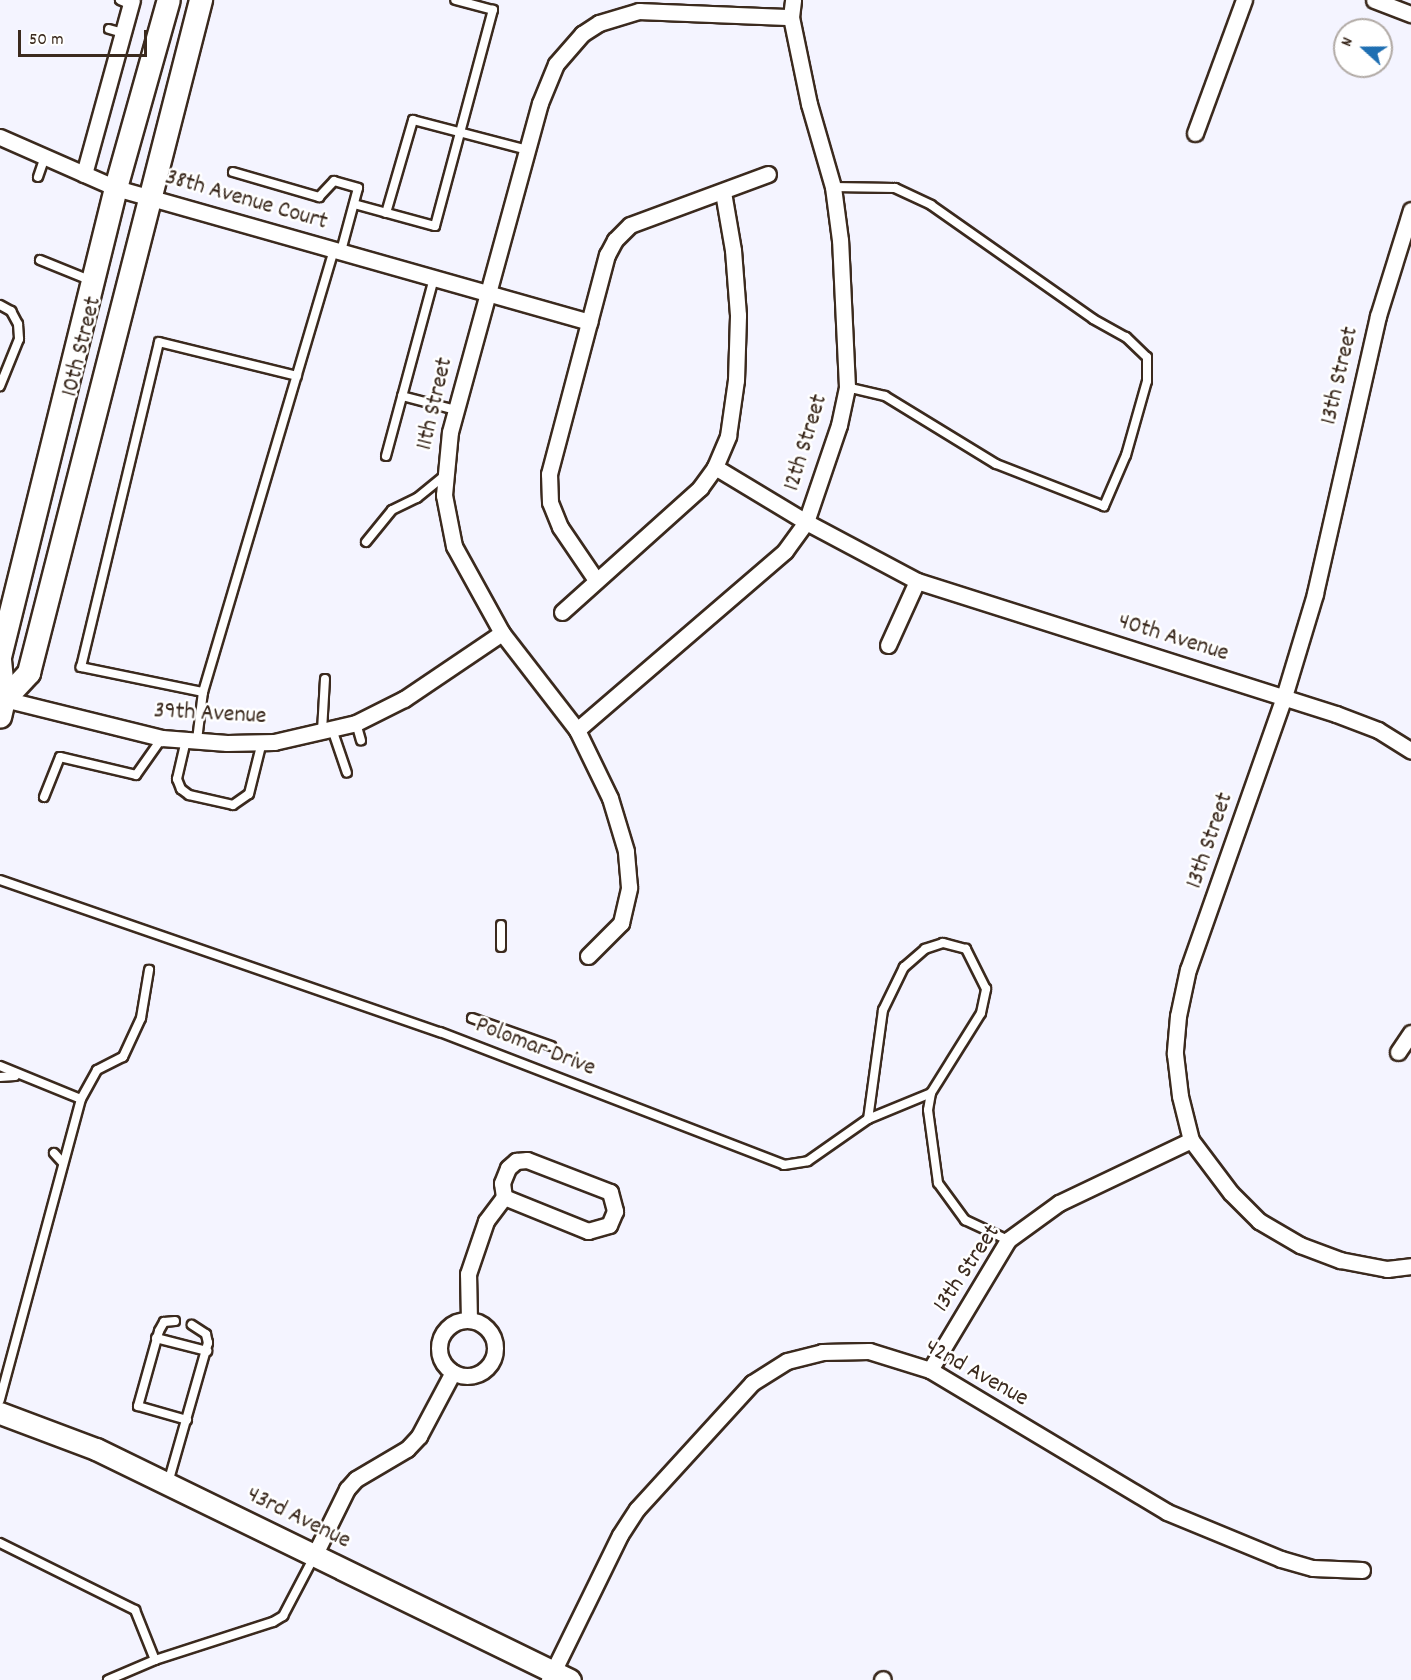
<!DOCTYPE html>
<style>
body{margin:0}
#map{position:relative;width:1411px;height:1680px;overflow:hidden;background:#f4f4ff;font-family:Dekko,sans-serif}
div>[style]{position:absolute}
.roads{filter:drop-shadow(2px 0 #3b2a1e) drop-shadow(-2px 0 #3b2a1e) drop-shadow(0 2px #3b2a1e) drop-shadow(0 -2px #3b2a1e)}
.lane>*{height:8px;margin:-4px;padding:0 4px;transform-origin:4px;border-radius:4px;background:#fff}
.street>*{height:15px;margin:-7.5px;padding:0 7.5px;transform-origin:7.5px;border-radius:7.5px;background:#fff}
.street>.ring{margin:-7.5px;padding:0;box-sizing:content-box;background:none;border:15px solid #fff;border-radius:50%}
.secondary>*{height:21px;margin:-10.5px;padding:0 10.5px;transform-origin:10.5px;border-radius:10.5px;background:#fff}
.primary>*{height:22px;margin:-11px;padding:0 11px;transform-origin:11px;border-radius:11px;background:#fff}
span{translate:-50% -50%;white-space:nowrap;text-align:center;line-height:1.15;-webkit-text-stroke:5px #fff;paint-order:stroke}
.street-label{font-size:24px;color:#3b2a1e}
.north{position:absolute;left:1333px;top:18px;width:60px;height:60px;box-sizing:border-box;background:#fff;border:2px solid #b1aaa5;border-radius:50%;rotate:291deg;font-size:16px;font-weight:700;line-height:24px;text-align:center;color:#3b2a1e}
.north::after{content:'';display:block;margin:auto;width:21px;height:27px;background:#1f6fb2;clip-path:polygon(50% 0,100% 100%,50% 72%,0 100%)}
.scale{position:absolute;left:18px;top:30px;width:129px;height:27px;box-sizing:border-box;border:3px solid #3b2a1e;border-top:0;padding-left:8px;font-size:18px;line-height:21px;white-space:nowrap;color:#3b2a1e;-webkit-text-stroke:4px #fff;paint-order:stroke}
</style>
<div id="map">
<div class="roads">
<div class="lane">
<i style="left:120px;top:0;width:12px;rotate:24deg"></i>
<i style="left:109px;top:29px;width:15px;rotate:16deg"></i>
<i style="left:233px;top:172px;width:90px;rotate:16.2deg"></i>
<i style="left:319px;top:197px;width:22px;rotate:-47deg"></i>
<i style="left:334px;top:181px;width:25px;rotate:16deg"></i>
<i style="left:358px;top:188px;width:65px;rotate:105.1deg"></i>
<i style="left:38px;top:177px;width:21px;rotate:-71deg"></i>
<i style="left:833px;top:187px;width:62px;rotate:0.9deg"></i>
<i style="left:895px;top:188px;width:40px;rotate:25deg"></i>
<i style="left:931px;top:205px;width:198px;rotate:35.1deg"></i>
<i style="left:1093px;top:319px;width:38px;rotate:29deg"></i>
<i style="left:1126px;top:337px;width:29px;rotate:44deg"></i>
<i style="left:1147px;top:357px;width:24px;rotate:90deg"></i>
<i style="left:1147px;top:381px;width:77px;rotate:105.8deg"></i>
<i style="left:1126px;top:455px;width:56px;rotate:113.3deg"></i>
<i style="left:1104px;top:506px;width:116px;rotate:-158.7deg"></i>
<i style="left:996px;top:464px;width:130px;rotate:-148.5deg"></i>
<i style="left:885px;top:396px;width:39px;rotate:-167deg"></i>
<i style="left:354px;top:204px;width:84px;rotate:15.2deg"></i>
<i style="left:435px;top:226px;width:224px;rotate:-75deg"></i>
<i style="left:493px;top:10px;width:39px;rotate:-165deg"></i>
<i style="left:386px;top:213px;width:97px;rotate:-73.8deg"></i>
<i style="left:413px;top:120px;width:118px;rotate:14.7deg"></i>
<i style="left:40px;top:260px;width:56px;rotate:22deg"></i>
<i style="left:0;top:305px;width:13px;rotate:29deg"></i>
<i style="left:11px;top:311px;width:15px;rotate:62deg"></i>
<i style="left:18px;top:324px;width:15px;rotate:86deg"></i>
<i style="left:19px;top:339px;width:51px;rotate:112deg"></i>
<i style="left:402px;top:396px;width:56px;rotate:14.5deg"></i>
<i style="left:386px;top:456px;width:184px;rotate:-74.9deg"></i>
<i style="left:366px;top:542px;width:41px;rotate:-50.9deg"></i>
<i style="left:392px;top:510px;width:28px;rotate:-26deg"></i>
<i style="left:417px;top:498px;width:35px;rotate:-39deg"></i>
<i style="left:203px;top:692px;width:125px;rotate:-168.4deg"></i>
<i style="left:81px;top:667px;width:334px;rotate:-76.5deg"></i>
<i style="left:159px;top:342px;width:142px;rotate:13.8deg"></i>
<i style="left:356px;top:723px;width:18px;rotate:74deg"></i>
<i style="left:332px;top:729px;width:46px;rotate:71.2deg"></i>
<i style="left:322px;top:731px;width:52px;rotate:-86.7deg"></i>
<i style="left:186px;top:740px;width:40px;rotate:103deg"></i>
<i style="left:177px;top:779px;width:11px;rotate:68deg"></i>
<i style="left:181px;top:789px;width:10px;rotate:37deg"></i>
<i style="left:189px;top:795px;width:45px;rotate:12.8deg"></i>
<i style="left:233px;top:805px;width:19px;rotate:-35deg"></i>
<i style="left:249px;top:794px;width:54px;rotate:-76deg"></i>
<i style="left:197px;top:740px;width:48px;rotate:-82.9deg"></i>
<i style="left:203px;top:692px;width:462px;rotate:-73.5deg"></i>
<i style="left:44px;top:797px;width:43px;rotate:-68.2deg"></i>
<i style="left:60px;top:757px;width:78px;rotate:13.3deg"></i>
<i style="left:136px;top:775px;width:45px;rotate:-54.9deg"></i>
<i style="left:0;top:880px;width:466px;rotate:19.1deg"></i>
<i style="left:440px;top:1032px;width:369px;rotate:21.1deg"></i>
<i style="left:784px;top:1165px;width:24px;rotate:-9deg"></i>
<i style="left:808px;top:1161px;width:73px;rotate:-35deg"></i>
<i style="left:868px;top:1119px;width:68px;rotate:-22.4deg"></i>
<i style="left:931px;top:1093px;width:94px;rotate:-58deg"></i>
<i style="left:981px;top:1013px;width:25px;rotate:-78deg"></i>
<i style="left:986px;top:989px;width:45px;rotate:-116.6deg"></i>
<i style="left:966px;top:949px;width:24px;rotate:-165deg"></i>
<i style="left:943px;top:943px;width:19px;rotate:162deg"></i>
<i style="left:925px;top:949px;width:28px;rotate:139deg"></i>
<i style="left:904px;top:967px;width:48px;rotate:116deg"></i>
<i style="left:883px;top:1010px;width:110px;rotate:97.8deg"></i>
<i style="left:501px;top:947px;width:22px;rotate:-90deg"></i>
<i style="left:472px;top:1018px;width:84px;rotate:19.5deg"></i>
<i style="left:0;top:1066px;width:87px;rotate:22.2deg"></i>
<i style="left:81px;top:1099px;width:312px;rotate:105.1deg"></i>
<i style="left:0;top:1077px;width:15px;rotate:-4deg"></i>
<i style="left:931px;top:1093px;width:17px;rotate:100deg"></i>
<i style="left:928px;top:1110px;width:74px;rotate:82.2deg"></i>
<i style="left:938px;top:1183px;width:46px;rotate:53.9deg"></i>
<i style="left:965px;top:1220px;width:47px;rotate:24.9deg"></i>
<i style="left:81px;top:1099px;width:33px;rotate:-61deg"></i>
<i style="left:97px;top:1070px;width:29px;rotate:-27deg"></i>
<i style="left:123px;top:1057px;width:43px;rotate:-65.2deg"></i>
<i style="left:141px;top:1018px;width:49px;rotate:-80.5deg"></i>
<i style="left:54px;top:1153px;width:13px;rotate:48deg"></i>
<i style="left:175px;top:1321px;width:11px;rotate:175deg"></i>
<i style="left:164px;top:1322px;width:10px;rotate:119deg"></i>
<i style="left:159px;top:1331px;width:78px;rotate:105.6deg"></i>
<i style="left:138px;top:1406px;width:51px;rotate:15.9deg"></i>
<i style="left:156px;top:1338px;width:53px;rotate:14.3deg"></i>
<i style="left:168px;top:1483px;width:146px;rotate:-74.1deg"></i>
<i style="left:208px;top:1343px;width:9px;rotate:-103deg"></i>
<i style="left:206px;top:1334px;width:17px;rotate:-147deg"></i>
<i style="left:0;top:1543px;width:151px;rotate:26.4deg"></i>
<i style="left:135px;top:1610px;width:54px;rotate:68.2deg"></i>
<i style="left:108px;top:1680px;width:51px;rotate:-23.1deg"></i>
<i style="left:155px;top:1660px;width:124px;rotate:-17.9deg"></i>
<i style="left:273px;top:1622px;width:12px;rotate:-31deg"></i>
<i style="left:283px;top:1616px;width:67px;rotate:-62.3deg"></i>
</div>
<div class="street">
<i style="left:1374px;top:0;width:40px;rotate:21deg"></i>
<i style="left:1195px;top:133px;width:142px;rotate:-69.8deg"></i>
<i style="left:0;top:137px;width:127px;rotate:23.7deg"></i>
<i style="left:116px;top:188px;width:492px;rotate:15.8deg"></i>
<i style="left:84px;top:174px;width:180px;rotate:-74.6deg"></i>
<i style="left:1411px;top:210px;width:111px;rotate:107.3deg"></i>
<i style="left:1378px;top:316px;width:285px;rotate:102.8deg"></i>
<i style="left:1315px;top:594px;width:108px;rotate:106.8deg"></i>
<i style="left:1284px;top:697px;width:288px;rotate:109.4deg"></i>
<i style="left:1188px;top:969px;width:48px;rotate:102deg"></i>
<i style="left:1178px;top:1016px;width:38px;rotate:95deg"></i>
<i style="left:1175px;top:1054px;width:42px;rotate:83.2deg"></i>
<i style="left:1180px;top:1096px;width:45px;rotate:76deg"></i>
<i style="left:1191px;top:1140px;width:66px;rotate:53deg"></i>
<i style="left:1231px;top:1193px;width:40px;rotate:45deg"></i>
<i style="left:1259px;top:1221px;width:48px;rotate:30.3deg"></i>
<i style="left:1300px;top:1245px;width:43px;rotate:20.6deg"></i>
<i style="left:1340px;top:1260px;width:48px;rotate:10.8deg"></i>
<i style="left:1387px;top:1269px;width:24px;rotate:-7deg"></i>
<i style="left:715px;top:467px;width:106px;rotate:31.1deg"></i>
<i style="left:806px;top:522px;width:126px;rotate:28deg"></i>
<i style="left:917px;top:581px;width:440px;rotate:17.6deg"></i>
<i style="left:1336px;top:714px;width:45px;rotate:20.9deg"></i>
<i style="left:1378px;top:730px;width:39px;rotate:32deg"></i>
<i style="left:596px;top:580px;width:64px;rotate:-124.2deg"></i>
<i style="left:560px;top:527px;width:27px;rotate:-112deg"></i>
<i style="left:550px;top:502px;width:28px;rotate:-92deg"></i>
<i style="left:549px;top:474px;width:227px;rotate:-75.2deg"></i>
<i style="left:607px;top:255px;width:17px;rotate:-62deg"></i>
<i style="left:615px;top:240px;width:21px;rotate:-45deg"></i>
<i style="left:630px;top:225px;width:147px;rotate:-20.3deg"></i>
<i style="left:562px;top:612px;width:186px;rotate:-41.9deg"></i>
<i style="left:700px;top:488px;width:26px;rotate:-54deg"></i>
<i style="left:715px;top:467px;width:34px;rotate:-67deg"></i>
<i style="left:728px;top:436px;width:57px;rotate:-81.9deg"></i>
<i style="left:736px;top:380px;width:65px;rotate:-88.2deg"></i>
<i style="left:738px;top:315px;width:65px;rotate:-94.4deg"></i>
<i style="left:733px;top:250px;width:59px;rotate:-99.8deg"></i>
<i style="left:888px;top:645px;width:70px;rotate:-65.6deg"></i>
<i style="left:0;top:698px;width:167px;rotate:13.9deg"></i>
<i style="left:162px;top:738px;width:65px;rotate:4.4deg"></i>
<i style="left:227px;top:743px;width:47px;rotate:-1.2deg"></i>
<i style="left:274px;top:742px;width:84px;rotate:-13deg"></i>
<i style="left:356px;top:723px;width:54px;rotate:-26.6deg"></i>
<i style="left:404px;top:699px;width:118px;rotate:-34deg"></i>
<i style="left:577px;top:730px;width:274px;rotate:-40.7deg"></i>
<i style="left:785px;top:551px;width:36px;rotate:-54deg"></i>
<i style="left:806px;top:522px;width:102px;rotate:-71.2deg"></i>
<i style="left:839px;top:425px;width:39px;rotate:-78deg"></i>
<i style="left:847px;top:387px;width:147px;rotate:-92.7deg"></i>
<i style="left:840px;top:240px;width:53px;rotate:-97.5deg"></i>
<i style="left:833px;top:187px;width:86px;rotate:-106.1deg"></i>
<i style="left:809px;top:104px;width:89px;rotate:-101.7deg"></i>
<i style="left:791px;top:17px;width:17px;rotate:-83deg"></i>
<i style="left:588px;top:956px;width:47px;rotate:-45deg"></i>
<i style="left:621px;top:923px;width:37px;rotate:-77deg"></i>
<i style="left:629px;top:887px;width:36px;rotate:-95deg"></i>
<i style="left:626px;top:851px;width:55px;rotate:-106.8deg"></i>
<i style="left:610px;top:798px;width:76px;rotate:-115.9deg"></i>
<i style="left:577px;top:730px;width:123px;rotate:-127.7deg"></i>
<i style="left:502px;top:633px;width:99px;rotate:-118.9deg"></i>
<i style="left:454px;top:546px;width:52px;rotate:-101.1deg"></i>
<i style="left:444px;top:495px;width:63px;rotate:-84.6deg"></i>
<i style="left:450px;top:432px;width:341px;rotate:-74.7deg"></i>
<i style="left:540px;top:103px;width:42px;rotate:-67.7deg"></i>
<i style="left:556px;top:64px;width:40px;rotate:-49deg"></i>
<i style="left:582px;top:34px;width:20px;rotate:-33deg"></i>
<i style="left:599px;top:23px;width:42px;rotate:-16.7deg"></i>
<i style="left:639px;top:11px;width:152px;rotate:2.3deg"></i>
<i style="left:1398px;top:1052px;width:23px;rotate:-56deg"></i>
<i style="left:527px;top:1160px;width:89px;rotate:21.1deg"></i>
<i style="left:610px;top:1192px;width:20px;rotate:75deg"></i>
<i style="left:615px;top:1211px;width:15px;rotate:113deg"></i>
<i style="left:609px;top:1225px;width:22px;rotate:164deg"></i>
<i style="left:588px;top:1231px;width:91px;rotate:-158deg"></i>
<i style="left:504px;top:1197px;width:14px;rotate:-98deg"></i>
<i style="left:502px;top:1183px;width:16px;rotate:-68deg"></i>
<i style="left:508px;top:1168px;width:11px;rotate:-41deg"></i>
<i style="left:516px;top:1161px;width:11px;rotate:-5deg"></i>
<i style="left:469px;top:1320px;width:46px;rotate:-91.2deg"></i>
<i style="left:468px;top:1274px;width:56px;rotate:-71.2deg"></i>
<i style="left:486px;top:1221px;width:30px;rotate:-53deg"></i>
<i class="ring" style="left:439px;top:1320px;width:41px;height:41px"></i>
<i style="left:930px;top:1370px;width:152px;rotate:-59deg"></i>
<i style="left:1008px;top:1240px;width:63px;rotate:-36deg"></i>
<i style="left:1059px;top:1203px;width:146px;rotate:-25.5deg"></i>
<i style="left:314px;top:1556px;width:75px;rotate:-63.8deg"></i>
<i style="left:347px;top:1489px;width:13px;rotate:-48deg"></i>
<i style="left:356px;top:1479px;width:59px;rotate:-30.5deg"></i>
<i style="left:407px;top:1449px;width:18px;rotate:-47deg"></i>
<i style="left:419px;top:1436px;width:72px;rotate:-62deg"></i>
<i style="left:549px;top:1680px;width:161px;rotate:-63.9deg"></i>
<i style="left:620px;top:1535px;width:31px;rotate:-57deg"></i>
<i style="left:637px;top:1509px;width:171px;rotate:-47.6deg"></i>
<i style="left:752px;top:1383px;width:41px;rotate:-32.2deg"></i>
<i style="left:787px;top:1361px;width:36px;rotate:-14deg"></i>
<i style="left:822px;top:1352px;width:47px;rotate:-1.2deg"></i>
<i style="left:869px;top:1351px;width:64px;rotate:17.3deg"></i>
<i style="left:930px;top:1370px;width:276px;rotate:30.9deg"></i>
<i style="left:1167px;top:1512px;width:123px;rotate:22.4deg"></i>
<i style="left:1281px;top:1559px;width:33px;rotate:16deg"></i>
<i style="left:1313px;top:1568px;width:49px;rotate:2.3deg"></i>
<i style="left:882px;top:1680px;width:1px;rotate:-45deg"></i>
</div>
<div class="secondary">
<i style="left:0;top:1413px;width:103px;rotate:20.6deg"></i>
<i style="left:96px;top:1449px;width:527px;rotate:25.98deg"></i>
</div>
<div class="primary">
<i style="left:0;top:657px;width:483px;rotate:-76.1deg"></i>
<i style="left:116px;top:188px;width:195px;rotate:-74.3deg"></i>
<i style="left:0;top:660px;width:40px;rotate:84.3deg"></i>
<i style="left:4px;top:700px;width:17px;rotate:103deg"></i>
<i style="left:4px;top:700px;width:37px;rotate:-47deg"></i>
<i style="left:29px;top:673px;width:695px;rotate:-75.66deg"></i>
</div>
</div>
<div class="street-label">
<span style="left:246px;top:201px;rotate:16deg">38th Avenue Court</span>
<span style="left:83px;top:347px;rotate:-76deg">10th Street</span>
<span style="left:1341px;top:376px;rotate:-77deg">13th Street</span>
<span style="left:436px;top:404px;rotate:-77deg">11th Street</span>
<span style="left:807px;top:443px;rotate:-73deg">12th Street</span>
<span style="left:1173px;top:639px;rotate:17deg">40th Avenue</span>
<span style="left:210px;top:715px;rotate:3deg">39th Avenue</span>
<span style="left:1211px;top:841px;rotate:-71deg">13th Street</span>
<span style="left:535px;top:1048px;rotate:21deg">Polomar Drive</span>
<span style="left:968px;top:1269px;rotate:-56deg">13th Street</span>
<span style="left:976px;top:1374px;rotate:29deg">42nd Avenue</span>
<span style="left:298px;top:1519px;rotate:26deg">43rd Avenue</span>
</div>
<div class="north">N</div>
<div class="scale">50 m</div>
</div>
